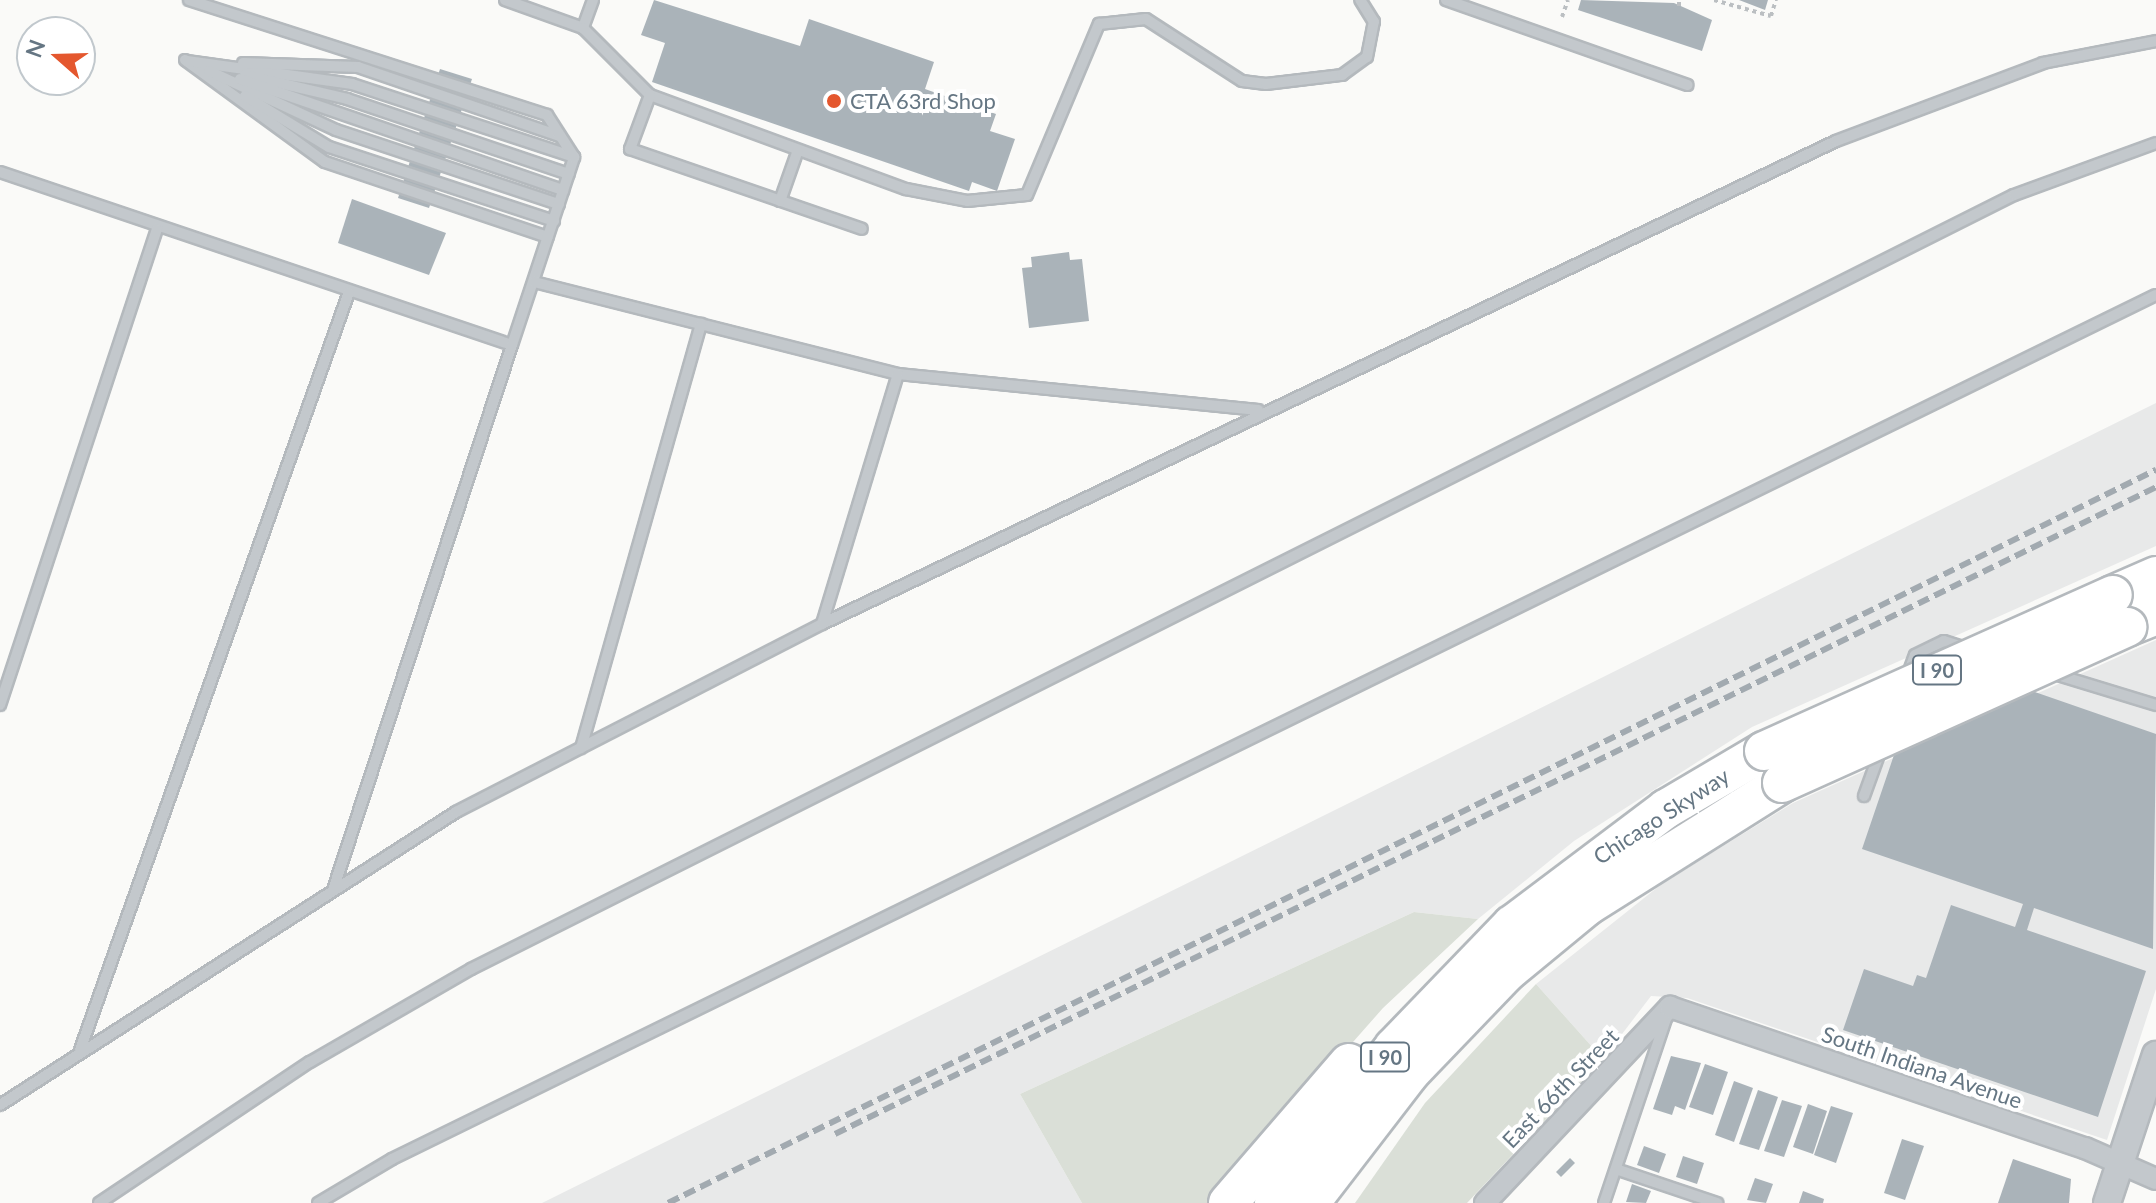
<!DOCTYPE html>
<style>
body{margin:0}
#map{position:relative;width:2156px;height:1203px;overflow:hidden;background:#fafaf8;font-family:Lato,sans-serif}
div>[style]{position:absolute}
.built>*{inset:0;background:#e8e9e9}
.green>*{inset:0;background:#dadfd7}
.building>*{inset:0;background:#aab3b9}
.path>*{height:4px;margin-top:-2px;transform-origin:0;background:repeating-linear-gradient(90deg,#bbbfc2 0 4px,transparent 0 8px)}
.roads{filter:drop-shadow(2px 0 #b4b9bd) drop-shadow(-2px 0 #b4b9bd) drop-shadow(0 2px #b4b9bd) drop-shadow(0 -2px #b4b9bd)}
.service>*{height:10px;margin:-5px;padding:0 5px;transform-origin:5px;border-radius:5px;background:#c3c8cc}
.minor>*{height:20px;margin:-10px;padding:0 10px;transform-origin:10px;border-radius:10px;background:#c3c8cc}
.tertiary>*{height:26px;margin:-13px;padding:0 13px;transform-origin:13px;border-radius:13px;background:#c3c8cc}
.motorway>*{height:38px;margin:-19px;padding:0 19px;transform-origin:19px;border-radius:19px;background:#fff}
.rail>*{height:6px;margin-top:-3px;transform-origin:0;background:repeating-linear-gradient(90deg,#a2aab0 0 12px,transparent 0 18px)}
.bridges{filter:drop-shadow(2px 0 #b4b9bd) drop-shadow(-2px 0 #b4b9bd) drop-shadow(0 2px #b4b9bd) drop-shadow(0 -2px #b4b9bd)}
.motorway-bridge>*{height:38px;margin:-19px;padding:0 19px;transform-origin:19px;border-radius:19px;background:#fff}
.dots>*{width:22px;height:22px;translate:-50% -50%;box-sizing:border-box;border:4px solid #fff;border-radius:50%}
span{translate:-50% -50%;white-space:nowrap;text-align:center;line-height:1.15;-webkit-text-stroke:8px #fff;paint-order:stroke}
.shield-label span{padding:2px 6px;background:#fff;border:2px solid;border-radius:6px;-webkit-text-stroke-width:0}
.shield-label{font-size:20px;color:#657683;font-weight:700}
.poi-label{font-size:22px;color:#657683}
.left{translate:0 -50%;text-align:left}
.street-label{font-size:22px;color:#657683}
.north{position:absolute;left:16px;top:16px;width:80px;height:80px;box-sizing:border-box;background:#fff;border:2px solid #c1c8cd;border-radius:50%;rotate:290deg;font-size:22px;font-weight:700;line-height:32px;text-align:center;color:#657683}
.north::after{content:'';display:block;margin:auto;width:28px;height:36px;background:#e4572e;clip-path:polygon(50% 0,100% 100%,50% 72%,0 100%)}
</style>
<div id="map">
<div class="built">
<i style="clip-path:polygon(2156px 403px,2156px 546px,1752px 727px,1574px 841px,1478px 919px,1414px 912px,1020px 1094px,1082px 1203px,542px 1203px)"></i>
<i style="clip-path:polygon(2156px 640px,2156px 989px,2107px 1140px,1687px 998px,1651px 996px,1603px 1059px,1536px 984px,1663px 883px,1793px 803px)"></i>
</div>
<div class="green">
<i style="clip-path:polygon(1414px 912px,1478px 919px,1383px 1008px,1211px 1203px,1082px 1203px,1020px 1094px)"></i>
<i style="clip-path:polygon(1536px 984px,1603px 1059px,1467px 1203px,1355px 1203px,1425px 1103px)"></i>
</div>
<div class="building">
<i style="clip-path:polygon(654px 0,800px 46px,809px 19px,934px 62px,925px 89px,996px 114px,990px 131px,1015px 139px,997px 191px,972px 182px,969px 191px,652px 82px,665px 43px,641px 35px)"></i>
<i style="clip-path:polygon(1581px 0,1674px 3px,1712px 20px,1702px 51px,1578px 10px)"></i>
<i style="clip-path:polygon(1739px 0,1768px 0,1765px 10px)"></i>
<i style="clip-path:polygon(440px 69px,472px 79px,429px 208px,398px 198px)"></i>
<i style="clip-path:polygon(352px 199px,446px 233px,429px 275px,338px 243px)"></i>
<i style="clip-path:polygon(1069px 252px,1070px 260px,1082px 259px,1089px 321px,1029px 328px,1022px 268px,1032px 267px,1031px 257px)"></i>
<i style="clip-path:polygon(1928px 655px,2156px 734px,2153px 949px,2034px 908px,2027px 930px,2146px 971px,2098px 1117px,1843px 1030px,1864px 969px,1913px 986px,1917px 975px,1926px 978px,1951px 905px,2015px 927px,2023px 904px,1862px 849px)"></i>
<i style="clip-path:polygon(1671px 1056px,1701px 1063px,1685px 1110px,1675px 1106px,1672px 1115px,1653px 1109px)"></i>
<i style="clip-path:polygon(1705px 1064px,1728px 1072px,1713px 1115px,1689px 1107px)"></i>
<i style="clip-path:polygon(1734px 1081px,1753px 1088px,1734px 1142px,1715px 1135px)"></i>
<i style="clip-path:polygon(1758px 1090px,1778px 1097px,1759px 1150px,1739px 1144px)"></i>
<i style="clip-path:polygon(1782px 1100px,1802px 1106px,1784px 1157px,1764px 1151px)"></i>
<i style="clip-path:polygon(1808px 1104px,1827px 1111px,1813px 1154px,1793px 1147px)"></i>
<i style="clip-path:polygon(1831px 1106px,1853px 1113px,1836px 1163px,1814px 1155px)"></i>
<i style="clip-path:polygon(1902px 1139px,1924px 1146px,1905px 1200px,1884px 1193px)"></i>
<i style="clip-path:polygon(1644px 1146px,1666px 1154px,1659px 1173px,1637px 1165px)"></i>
<i style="clip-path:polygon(1683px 1156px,1704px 1163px,1697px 1184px,1676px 1177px)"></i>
<i style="clip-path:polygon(1570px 1158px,1575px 1163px,1561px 1177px,1556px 1172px)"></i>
<i style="clip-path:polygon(2013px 1159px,2071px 1179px,2069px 1203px,1998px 1203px)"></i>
<i style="clip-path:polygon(1755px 1178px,1773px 1184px,1766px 1203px,1747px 1200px)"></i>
<i style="clip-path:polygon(1632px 1184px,1651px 1191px,1646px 1203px,1626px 1202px)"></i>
<i style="clip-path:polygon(1803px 1191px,1824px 1199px,1823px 1203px,1799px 1203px)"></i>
</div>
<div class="path">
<i style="left:1714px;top:0;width:59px;rotate:15.7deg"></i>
<i style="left:1771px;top:16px;width:17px;rotate:-73deg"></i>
<i style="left:1679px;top:6px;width:6px;rotate:-90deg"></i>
<i style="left:1562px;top:17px;width:18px;rotate:-71deg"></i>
</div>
<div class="roads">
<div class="service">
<i style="left:505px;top:0;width:83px;rotate:19.7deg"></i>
<i style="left:593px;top:0;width:30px;rotate:110deg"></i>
<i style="left:583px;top:28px;width:95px;rotate:45deg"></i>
<i style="left:650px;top:95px;width:273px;rotate:20.2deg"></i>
<i style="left:906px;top:189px;width:62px;rotate:11.1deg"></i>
<i style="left:967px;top:201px;width:60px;rotate:-5.7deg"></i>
<i style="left:1027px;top:195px;width:186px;rotate:-67.2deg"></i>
<i style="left:1099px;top:24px;width:47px;rotate:-6.1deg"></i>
<i style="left:1146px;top:19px;width:114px;rotate:32.9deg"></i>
<i style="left:1242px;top:81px;width:24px;rotate:7deg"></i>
<i style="left:1266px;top:84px;width:77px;rotate:-6.8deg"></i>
<i style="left:1342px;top:75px;width:31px;rotate:-36deg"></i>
<i style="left:1367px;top:57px;width:36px;rotate:-79deg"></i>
<i style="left:1374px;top:22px;width:26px;rotate:-122deg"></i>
<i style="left:1446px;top:0;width:256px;rotate:19.4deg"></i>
<i style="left:185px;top:60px;width:173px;rotate:36.1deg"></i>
<i style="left:325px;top:162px;width:235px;rotate:18.6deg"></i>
<i style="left:187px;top:61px;width:167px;rotate:7.9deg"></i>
<i style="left:352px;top:84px;width:234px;rotate:18.2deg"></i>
<i style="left:243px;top:63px;width:115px;rotate:2deg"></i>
<i style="left:358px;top:67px;width:213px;rotate:18.9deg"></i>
<i style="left:209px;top:71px;width:140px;rotate:24.9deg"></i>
<i style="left:336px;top:130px;width:235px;rotate:18.4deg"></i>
<i style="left:245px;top:75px;width:105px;rotate:13.2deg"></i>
<i style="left:347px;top:99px;width:234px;rotate:18.7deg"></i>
<i style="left:240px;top:79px;width:342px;rotate:19deg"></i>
<i style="left:650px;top:95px;width:58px;rotate:110.3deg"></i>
<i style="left:630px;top:149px;width:245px;rotate:19deg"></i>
<i style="left:245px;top:96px;width:98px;rotate:31.3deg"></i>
<i style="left:329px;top:147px;width:237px;rotate:18.2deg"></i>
<i style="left:0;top:172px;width:540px;rotate:18.67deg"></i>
<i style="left:512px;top:345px;width:198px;rotate:-71.7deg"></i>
<i style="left:574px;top:157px;width:50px;rotate:-122.7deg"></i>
<i style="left:547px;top:115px;width:376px;rotate:-162.2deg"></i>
<i style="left:780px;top:201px;width:54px;rotate:-70.6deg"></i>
<i style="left:534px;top:282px;width:375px;rotate:14.2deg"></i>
<i style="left:898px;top:374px;width:362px;rotate:5.7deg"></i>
<i style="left:822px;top:624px;width:261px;rotate:-73.1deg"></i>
<i style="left:2051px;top:673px;width:110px;rotate:16.9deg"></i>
<i style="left:1908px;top:674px;width:20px;rotate:-70deg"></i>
<i style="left:1915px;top:655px;width:32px;rotate:-26deg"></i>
<i style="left:1944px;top:641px;width:23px;rotate:18deg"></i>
<i style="left:0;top:705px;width:501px;rotate:-71.75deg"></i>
<i style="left:581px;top:748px;width:441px;rotate:-74.2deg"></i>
<i style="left:1864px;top:796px;width:50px;rotate:-70.1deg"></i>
<i style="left:333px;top:890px;width:574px;rotate:-71.82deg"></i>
<i style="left:80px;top:1050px;width:804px;rotate:-70.46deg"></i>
<i style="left:0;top:1105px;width:542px;rotate:-32.72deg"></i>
<i style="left:456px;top:812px;width:411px;rotate:-27.2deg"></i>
<i style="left:822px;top:624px;width:1123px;rotate:-25.47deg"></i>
<i style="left:1836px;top:141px;width:221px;rotate:-20.6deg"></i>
<i style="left:2043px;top:63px;width:115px;rotate:-11deg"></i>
<i style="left:1616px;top:1169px;width:107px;rotate:18.6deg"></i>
<i style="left:99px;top:1203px;width:254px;rotate:-33.8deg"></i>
<i style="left:310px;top:1062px;width:186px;rotate:-30deg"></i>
<i style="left:471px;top:969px;width:1726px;rotate:-26.64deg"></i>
<i style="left:2014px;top:195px;width:151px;rotate:-20.1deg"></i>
<i style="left:318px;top:1203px;width:86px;rotate:-30.7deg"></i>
<i style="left:392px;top:1159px;width:1964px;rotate:-26.1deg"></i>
<i style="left:1604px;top:1203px;width:194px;rotate:-71.4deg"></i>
</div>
<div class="minor">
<i style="left:1485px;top:1203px;width:270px;rotate:-46.7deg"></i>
<i style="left:1670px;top:1007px;width:438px;rotate:18.8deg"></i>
<i style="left:2085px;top:1148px;width:77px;rotate:23.6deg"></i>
</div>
<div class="tertiary">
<i style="left:2107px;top:1203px;width:156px;rotate:-71.7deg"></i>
</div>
<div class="motorway">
<i style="left:2113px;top:595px;width:47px;rotate:-23.8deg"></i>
<i style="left:2127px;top:627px;width:31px;rotate:-22deg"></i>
<i style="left:1228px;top:1203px;width:185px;rotate:-49.2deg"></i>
<i style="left:1274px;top:1203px;width:197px;rotate:-52.4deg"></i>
<i style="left:1394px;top:1047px;width:170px;rotate:-46deg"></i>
<i style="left:1512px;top:925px;width:193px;rotate:-37deg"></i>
<i style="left:1666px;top:809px;width:114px;rotate:-30.6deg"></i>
<i style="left:1310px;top:1203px;width:164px;rotate:-52.4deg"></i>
<i style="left:1410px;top:1073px;width:140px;rotate:-46.2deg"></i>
<i style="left:1507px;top:972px;width:104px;rotate:-39.5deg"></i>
<i style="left:1587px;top:906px;width:231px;rotate:-32.2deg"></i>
</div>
</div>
<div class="rail">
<i style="left:835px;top:1134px;width:1471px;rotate:-26.09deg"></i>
<i style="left:668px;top:1203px;width:1659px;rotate:-26.23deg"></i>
</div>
<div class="bridges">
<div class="motorway-bridge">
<i style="left:1764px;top:751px;width:382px;rotate:-24.1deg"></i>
<i style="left:1782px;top:783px;width:379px;rotate:-24.3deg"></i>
</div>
</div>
<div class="dots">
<i style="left:834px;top:101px;background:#e4572e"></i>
</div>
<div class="shield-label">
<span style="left:1937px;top:670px">I 90</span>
<span style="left:1385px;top:1057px">I 90</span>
</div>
<div class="poi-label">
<span class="left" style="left:850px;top:101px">CTA 63rd Shop</span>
</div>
<div class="street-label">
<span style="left:1661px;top:816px;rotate:-33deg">Chicago Skyway</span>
<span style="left:1922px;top:1067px;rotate:19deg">South Indiana Avenue</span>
<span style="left:1560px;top:1088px;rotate:-46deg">East 66th Street</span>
</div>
<div class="north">N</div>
</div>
